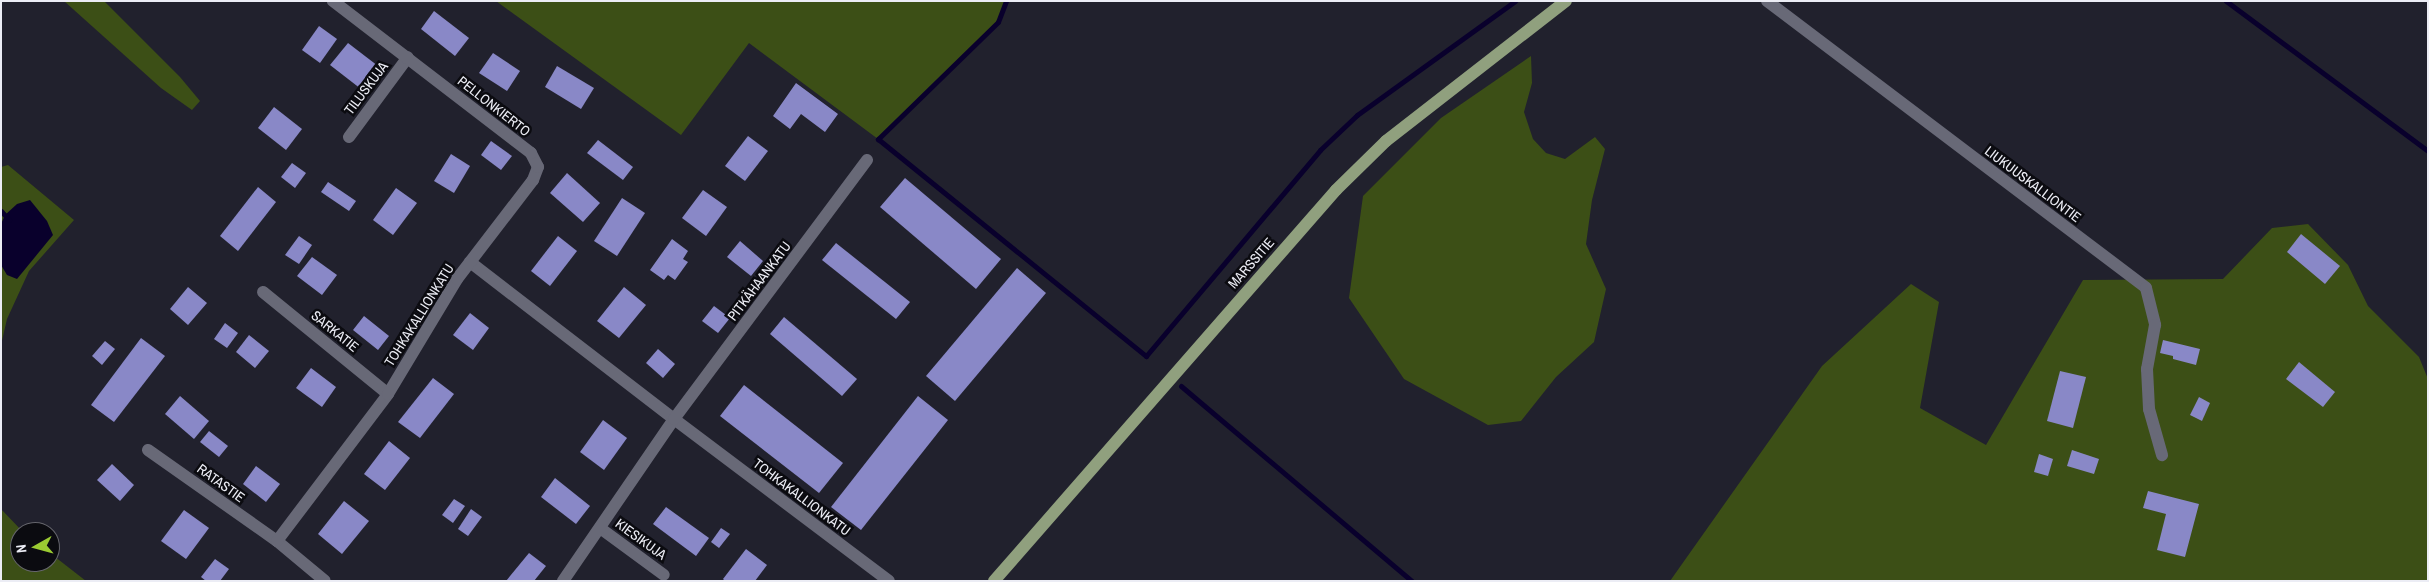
<!DOCTYPE html>
<meta charset="utf-8">
<style>
body{margin:0}
#map{position:relative;width:2429px;height:582px;overflow:hidden;background:#21212d;font-family:"Archivo Narrow",sans-serif}
div>[style]{position:absolute}
.green>*{inset:0;background:#3c4f16}
.water>*{inset:0;background:#09002c}
.stream>*{height:5px;margin:-2.5px;padding:0 2.5px;transform-origin:2.5px;border-radius:2.5px;background:#09002c}
.building>*{inset:0;background:#8988c7}
.minor>*{height:12px;margin:-6px;padding:0 6px;transform-origin:6px;border-radius:6px;background:#686977}
.major>*{height:12px;margin:-6px;padding:0 6px;transform-origin:6px;border-radius:6px;background:#90a07e}
span{translate:-50% -50%;white-space:nowrap;text-align:center;line-height:1.15;-webkit-text-stroke:5px #0b0b10;paint-order:stroke}
.street-label{font-size:14px;color:#ecedf5}
.frame{position:absolute;inset:0;border:2px solid #ecedf5;pointer-events:none}
.north{position:absolute;left:10px;top:522px;width:50px;height:50px;box-sizing:border-box;background:#0b0b10;border:1px solid #65656c;border-radius:50%;rotate:263deg;font-size:14px;font-weight:700;line-height:20px;text-align:center;color:#ecedf5}
.north::after{content:'';display:block;margin:auto;width:18px;height:22px;background:#9bcb32;clip-path:polygon(50% 0,100% 100%,50% 72%,0 100%)}
</style>
<div id="map">
<div class="green">
<i style="clip-path:polygon(64px 1px,104px 1px,180px 77px,200px 101px,192px 110px,161px 88px)"></i>
<i style="clip-path:polygon(496px 1px,1006px 1px,998px 22px,878px 139px,749px 43px,681px 135px)"></i>
<i style="clip-path:polygon(1531px 56px,1532px 83px,1524px 112px,1533px 139px,1546px 153px,1565px 159px,1595px 137px,1605px 149px,1592px 200px,1586px 244px,1606px 289px,1594px 342px,1556px 377px,1521px 421px,1488px 425px,1404px 379px,1349px 298px,1363px 196px,1441px 118px)"></i>
<i style="clip-path:polygon(8px 165px,74px 220px,29px 271px,7px 319px,1px 345px,1px 167px)"></i>
<i style="clip-path:polygon(2308px 224px,2348px 265px,2368px 306px,2419px 357px,2428px 379px,2428px 581px,1670px 581px,1822px 366px,1911px 284px,1939px 302px,1920px 408px,1986px 445px,2083px 280px,2223px 279px,2272px 228px)"></i>
<i style="clip-path:polygon(1px 509px,23px 532px,20px 532px,20px 562px,50px 562px,50px 553px,86px 581px,1px 581px)"></i>
</div>
<div class="water">
<i style="clip-path:polygon(30px 200px,47px 221px,53px 235px,17px 279px,7px 275px,1px 265px,1px 224px,5px 215px,17px 204px)"></i>
</div>
<div class="stream">
<i style="left:1006px;top:1px;width:22px;rotate:111deg"></i>
<i style="left:998px;top:22px;width:168px;rotate:135.7deg"></i>
<i style="left:878px;top:139px;width:345px;rotate:39deg"></i>
<i style="left:1146px;top:356px;width:270px;rotate:-49.8deg"></i>
<i style="left:1320px;top:150px;width:51px;rotate:-43.4deg"></i>
<i style="left:1357px;top:115px;width:195px;rotate:-35.8deg"></i>
<i style="left:2226px;top:1px;width:252px;rotate:36.6deg"></i>
<i style="left:1px;top:211px;width:12px;rotate:48deg"></i>
<i style="left:1181px;top:386px;width:302px;rotate:40.2deg"></i>
</div>
<div class="building">
<i style="clip-path:polygon(434px 11px,469px 38px,455px 56px,421px 29px)"></i>
<i style="clip-path:polygon(319px 26px,337px 39px,320px 63px,302px 50px)"></i>
<i style="clip-path:polygon(348px 43px,378px 66px,361px 89px,330px 65px)"></i>
<i style="clip-path:polygon(493px 53px,520px 71px,507px 91px,479px 73px)"></i>
<i style="clip-path:polygon(557px 66px,594px 88px,581px 109px,545px 87px)"></i>
<i style="clip-path:polygon(796px 83px,838px 114px,825px 132px,801px 114px,790px 129px,773px 116px)"></i>
<i style="clip-path:polygon(274px 107px,302px 129px,286px 150px,258px 128px)"></i>
<i style="clip-path:polygon(748px 136px,768px 151px,745px 181px,725px 166px)"></i>
<i style="clip-path:polygon(598px 140px,633px 167px,623px 180px,587px 153px)"></i>
<i style="clip-path:polygon(491px 141px,512px 156px,501px 170px,481px 155px)"></i>
<i style="clip-path:polygon(451px 154px,470px 166px,454px 193px,434px 181px)"></i>
<i style="clip-path:polygon(292px 163px,306px 173px,295px 188px,281px 177px)"></i>
<i style="clip-path:polygon(567px 173px,600px 203px,583px 222px,550px 193px)"></i>
<i style="clip-path:polygon(905px 178px,1001px 259px,976px 289px,880px 207px)"></i>
<i style="clip-path:polygon(328px 182px,356px 201px,349px 211px,321px 192px)"></i>
<i style="clip-path:polygon(258px 187px,276px 202px,238px 251px,220px 236px)"></i>
<i style="clip-path:polygon(396px 188px,417px 203px,393px 235px,373px 220px)"></i>
<i style="clip-path:polygon(703px 190px,727px 207px,706px 236px,682px 218px)"></i>
<i style="clip-path:polygon(622px 198px,645px 213px,617px 256px,594px 241px)"></i>
<i style="clip-path:polygon(2301px 234px,2340px 266px,2325px 284px,2287px 252px)"></i>
<i style="clip-path:polygon(299px 236px,312px 245px,299px 264px,285px 255px)"></i>
<i style="clip-path:polygon(558px 236px,577px 251px,550px 286px,531px 271px)"></i>
<i style="clip-path:polygon(672px 239px,688px 251px,683px 259px,688px 262px,675px 280px,668px 275px,664px 280px,650px 270px)"></i>
<i style="clip-path:polygon(740px 241px,763px 261px,751px 276px,727px 257px)"></i>
<i style="clip-path:polygon(836px 243px,910px 302px,896px 319px,822px 260px)"></i>
<i style="clip-path:polygon(312px 257px,337px 275px,322px 295px,297px 276px)"></i>
<i style="clip-path:polygon(1017px 268px,1046px 293px,955px 401px,926px 376px)"></i>
<i style="clip-path:polygon(188px 287px,207px 303px,188px 325px,170px 309px)"></i>
<i style="clip-path:polygon(624px 287px,646px 305px,619px 338px,597px 321px)"></i>
<i style="clip-path:polygon(714px 306px,730px 318px,718px 333px,702px 321px)"></i>
<i style="clip-path:polygon(470px 313px,489px 328px,473px 350px,453px 335px)"></i>
<i style="clip-path:polygon(364px 316px,389px 336px,378px 350px,353px 330px)"></i>
<i style="clip-path:polygon(784px 317px,857px 379px,842px 396px,770px 334px)"></i>
<i style="clip-path:polygon(225px 323px,238px 333px,227px 348px,214px 339px)"></i>
<i style="clip-path:polygon(249px 335px,269px 351px,255px 368px,236px 352px)"></i>
<i style="clip-path:polygon(141px 338px,165px 356px,114px 422px,91px 405px)"></i>
<i style="clip-path:polygon(2163px 340px,2200px 349px,2196px 365px,2173px 359px,2173px 356px,2160px 353px)"></i>
<i style="clip-path:polygon(105px 341px,115px 349px,102px 365px,92px 356px)"></i>
<i style="clip-path:polygon(658px 349px,675px 364px,663px 378px,646px 363px)"></i>
<i style="clip-path:polygon(2299px 362px,2335px 392px,2323px 407px,2286px 379px)"></i>
<i style="clip-path:polygon(311px 368px,336px 387px,322px 407px,296px 388px)"></i>
<i style="clip-path:polygon(2060px 371px,2086px 377px,2073px 428px,2047px 421px)"></i>
<i style="clip-path:polygon(433px 378px,454px 394px,420px 438px,398px 422px)"></i>
<i style="clip-path:polygon(744px 385px,843px 463px,819px 493px,720px 416px)"></i>
<i style="clip-path:polygon(180px 396px,209px 421px,194px 439px,165px 414px)"></i>
<i style="clip-path:polygon(918px 396px,948px 420px,861px 530px,831px 507px)"></i>
<i style="clip-path:polygon(2199px 397px,2210px 403px,2202px 421px,2190px 415px)"></i>
<i style="clip-path:polygon(603px 420px,627px 438px,604px 470px,580px 452px)"></i>
<i style="clip-path:polygon(209px 431px,228px 446px,219px 457px,200px 442px)"></i>
<i style="clip-path:polygon(389px 441px,410px 458px,385px 490px,364px 474px)"></i>
<i style="clip-path:polygon(2072px 450px,2099px 459px,2094px 474px,2067px 466px)"></i>
<i style="clip-path:polygon(2039px 454px,2053px 459px,2048px 476px,2034px 472px)"></i>
<i style="clip-path:polygon(112px 464px,134px 485px,120px 501px,97px 480px)"></i>
<i style="clip-path:polygon(256px 466px,280px 484px,266px 502px,243px 484px)"></i>
<i style="clip-path:polygon(555px 478px,590px 506px,576px 524px,541px 497px)"></i>
<i style="clip-path:polygon(2148px 491px,2199px 504px,2185px 557px,2157px 550px,2166px 514px,2143px 508px)"></i>
<i style="clip-path:polygon(454px 499px,465px 506px,453px 523px,442px 515px)"></i>
<i style="clip-path:polygon(344px 501px,369px 521px,342px 554px,318px 534px)"></i>
<i style="clip-path:polygon(666px 507px,709px 538px,696px 556px,653px 524px)"></i>
<i style="clip-path:polygon(471px 509px,482px 517px,468px 536px,458px 529px)"></i>
<i style="clip-path:polygon(184px 510px,209px 528px,186px 559px,161px 541px)"></i>
<i style="clip-path:polygon(721px 528px,730px 534px,719px 548px,711px 542px)"></i>
<i style="clip-path:polygon(746px 549px,767px 565px,755px 581px,725px 581px,723px 579px)"></i>
<i style="clip-path:polygon(529px 553px,546px 566px,534px 581px,506px 581px)"></i>
<i style="clip-path:polygon(215px 559px,229px 569px,220px 581px,206px 581px,201px 577px)"></i>
</div>
<div class="minor">
<i style="left:1767px;top:1px;width:475px;rotate:37.1deg"></i>
<i style="left:2146px;top:288px;width:38px;rotate:76deg"></i>
<i style="left:2155px;top:325px;width:45px;rotate:100.3deg"></i>
<i style="left:2147px;top:369px;width:40px;rotate:87.1deg"></i>
<i style="left:2149px;top:409px;width:48px;rotate:74.2deg"></i>
<i style="left:349px;top:137px;width:99px;rotate:-53.6deg"></i>
<i style="left:470px;top:262px;width:257px;rotate:37.6deg"></i>
<i style="left:674px;top:419px;width:269px;rotate:37deg"></i>
<i style="left:263px;top:292px;width:161px;rotate:39.2deg"></i>
<i style="left:148px;top:450px;width:158px;rotate:35.2deg"></i>
<i style="left:277px;top:541px;width:62px;rotate:39.8deg"></i>
<i style="left:600px;top:528px;width:79px;rotate:36.3deg"></i>
<i style="left:277px;top:541px;width:184px;rotate:-52.9deg"></i>
<i style="left:388px;top:394px;width:134px;rotate:-59deg"></i>
<i style="left:457px;top:279px;width:125px;rotate:-52.5deg"></i>
<i style="left:533px;top:180px;width:14px;rotate:-69deg"></i>
<i style="left:538px;top:167px;width:16px;rotate:-117deg"></i>
<i style="left:531px;top:153px;width:250px;rotate:-142.5deg"></i>
<i style="left:563px;top:581px;width:196px;rotate:-55.6deg"></i>
<i style="left:674px;top:419px;width:323px;rotate:-53.3deg"></i>
</div>
<div class="major">
<i style="left:994px;top:581px;width:519px;rotate:-48.82deg"></i>
<i style="left:1336px;top:190px;width:70px;rotate:-44.4deg"></i>
<i style="left:1386px;top:141px;width:228px;rotate:-37.9deg"></i>
</div>
<div class="street-label">
<span style="left:366px;top:88px;rotate:-53deg">TILUSKUJA</span>
<span style="left:494px;top:106px;rotate:38deg">PELLONKIERTO</span>
<span style="left:2033px;top:184px;rotate:37deg">LIUKUUSKALLIONTIE</span>
<span style="left:1251px;top:263px;rotate:-49deg">MARSSITIE</span>
<span style="left:759px;top:281px;rotate:-53deg">PITKÄHAANKATU</span>
<span style="left:419px;top:315px;rotate:-58deg">TOHKAKALLIONKATU</span>
<span style="left:335px;top:331px;rotate:39deg">SARKATIE</span>
<span style="left:221px;top:483px;rotate:36deg">RATASTIE</span>
<span style="left:802px;top:497px;rotate:37deg">TOHKAKALLIONKATU</span>
<span style="left:641px;top:539px;rotate:36deg">KIESIKUJA</span>
</div>
<div class="frame"></div>
<div class="north">N</div>
</div>
